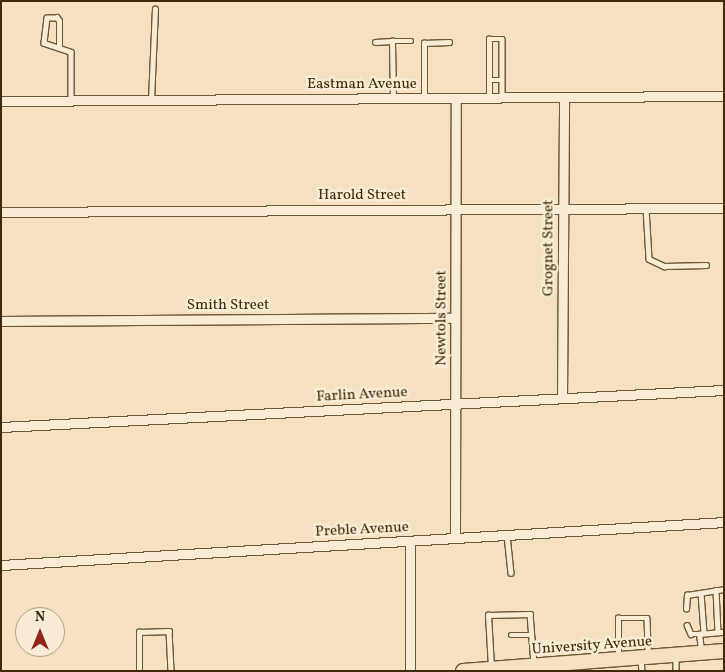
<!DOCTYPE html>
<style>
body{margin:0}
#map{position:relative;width:725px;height:672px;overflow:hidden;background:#f5e1c1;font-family:Vollkorn,serif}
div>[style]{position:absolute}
.roads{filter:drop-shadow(1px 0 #6c5736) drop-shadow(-1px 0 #6c5736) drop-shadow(0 1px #6c5736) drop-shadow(0 -1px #6c5736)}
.service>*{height:4.5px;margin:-2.25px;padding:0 2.25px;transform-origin:2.25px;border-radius:2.25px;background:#f8ecd7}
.minor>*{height:9px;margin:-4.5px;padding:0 4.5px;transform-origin:4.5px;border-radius:4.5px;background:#f8ecd7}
.primary>*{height:14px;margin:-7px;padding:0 7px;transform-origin:7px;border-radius:7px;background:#f5e1c1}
span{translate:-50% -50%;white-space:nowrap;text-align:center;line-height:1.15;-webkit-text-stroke:5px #f8ecd7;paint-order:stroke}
.street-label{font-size:15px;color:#3f2907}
.frame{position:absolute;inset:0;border:2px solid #3f2907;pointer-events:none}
.north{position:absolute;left:15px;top:607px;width:50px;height:50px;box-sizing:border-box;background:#f8ecd7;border:1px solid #ae9e84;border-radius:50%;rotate:0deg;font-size:14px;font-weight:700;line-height:20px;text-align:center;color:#3f2907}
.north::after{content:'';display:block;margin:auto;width:18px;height:22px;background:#8f2418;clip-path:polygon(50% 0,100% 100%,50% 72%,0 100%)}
</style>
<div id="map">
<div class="roads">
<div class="service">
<i style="left:375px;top:42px;width:17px;rotate:-3deg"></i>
<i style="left:59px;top:47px;width:26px;rotate:-90deg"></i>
<i style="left:59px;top:21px;width:4px;rotate:-124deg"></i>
<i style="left:57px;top:18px;width:10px;rotate:180deg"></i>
<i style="left:47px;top:18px;width:25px;rotate:97deg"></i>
<i style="left:44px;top:43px;width:28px;rotate:18deg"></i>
<i style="left:71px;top:52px;width:49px;rotate:90deg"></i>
<i style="left:489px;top:80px;width:13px"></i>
<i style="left:424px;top:98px;width:55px;rotate:-90deg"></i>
<i style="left:424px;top:43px;width:25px;rotate:-2deg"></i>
<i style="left:489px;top:98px;width:59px;rotate:-90deg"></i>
<i style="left:489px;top:39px;width:13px"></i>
<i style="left:502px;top:39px;width:59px;rotate:90deg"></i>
<i style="left:393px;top:99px;width:58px;rotate:-91deg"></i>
<i style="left:392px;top:41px;width:19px"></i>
<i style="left:151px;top:100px;width:91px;rotate:-87.5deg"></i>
<i style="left:646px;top:208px;width:51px;rotate:86.6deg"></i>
<i style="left:649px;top:259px;width:17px;rotate:25deg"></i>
<i style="left:664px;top:266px;width:42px;rotate:-1.4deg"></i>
<i style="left:507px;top:535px;width:38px;rotate:84deg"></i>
<i style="left:716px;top:590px;width:42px;rotate:87.3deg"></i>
<i style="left:701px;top:593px;width:40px;rotate:85.7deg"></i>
<i style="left:686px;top:609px;width:14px;rotate:-86deg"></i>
<i style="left:687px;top:595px;width:37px;rotate:-9deg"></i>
<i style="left:687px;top:625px;width:10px;rotate:66deg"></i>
<i style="left:691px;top:634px;width:8px"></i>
<i style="left:511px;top:635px;width:21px"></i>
<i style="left:701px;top:650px;width:16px;rotate:-97deg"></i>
<i style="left:699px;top:634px;width:25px;rotate:-5deg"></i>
<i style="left:618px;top:656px;width:38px;rotate:-90deg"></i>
<i style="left:618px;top:618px;width:29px"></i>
<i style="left:647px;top:618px;width:36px;rotate:88deg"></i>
<i style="left:676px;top:657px;width:14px;rotate:90deg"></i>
<i style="left:641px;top:660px;width:11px;rotate:85deg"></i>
<i style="left:491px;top:667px;width:52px;rotate:-93.3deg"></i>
<i style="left:488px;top:615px;width:42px;rotate:-1.4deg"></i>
<i style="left:530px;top:614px;width:50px;rotate:85.4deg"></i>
<i style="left:139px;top:671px;width:39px;rotate:-90deg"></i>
<i style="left:139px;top:632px;width:30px;rotate:-2deg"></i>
<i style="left:169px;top:631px;width:40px;rotate:87.1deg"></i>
</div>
<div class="minor">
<i style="left:1px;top:101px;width:723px;rotate:-0.4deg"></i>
<i style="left:1px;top:212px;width:723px;rotate:-0.32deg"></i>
<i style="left:1px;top:321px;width:454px;rotate:-0.4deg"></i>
<i style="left:562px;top:398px;width:301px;rotate:-89.6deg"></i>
<i style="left:1px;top:427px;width:724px;rotate:-2.93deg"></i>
<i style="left:455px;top:538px;width:440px;rotate:-89.9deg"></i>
<i style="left:410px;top:541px;width:130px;rotate:90deg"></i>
<i style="left:1px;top:565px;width:724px;rotate:-3.4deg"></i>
</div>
<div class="primary">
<i style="left:463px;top:671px;width:262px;rotate:-4.4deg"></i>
</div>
</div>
<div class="street-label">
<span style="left:362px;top:85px">Eastman Avenue</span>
<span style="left:362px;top:196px">Harold Street</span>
<span style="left:549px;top:248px;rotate:-90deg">Grognet Street</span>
<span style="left:228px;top:306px">Smith Street</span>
<span style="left:442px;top:318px;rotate:-90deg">Newtols Street</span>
<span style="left:362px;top:395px;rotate:-3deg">Farlin Avenue</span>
<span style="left:362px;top:530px;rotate:-3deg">Preble Avenue</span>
<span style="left:592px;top:646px;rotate:-4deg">University Avenue</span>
</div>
<div class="frame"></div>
<div class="north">N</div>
</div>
